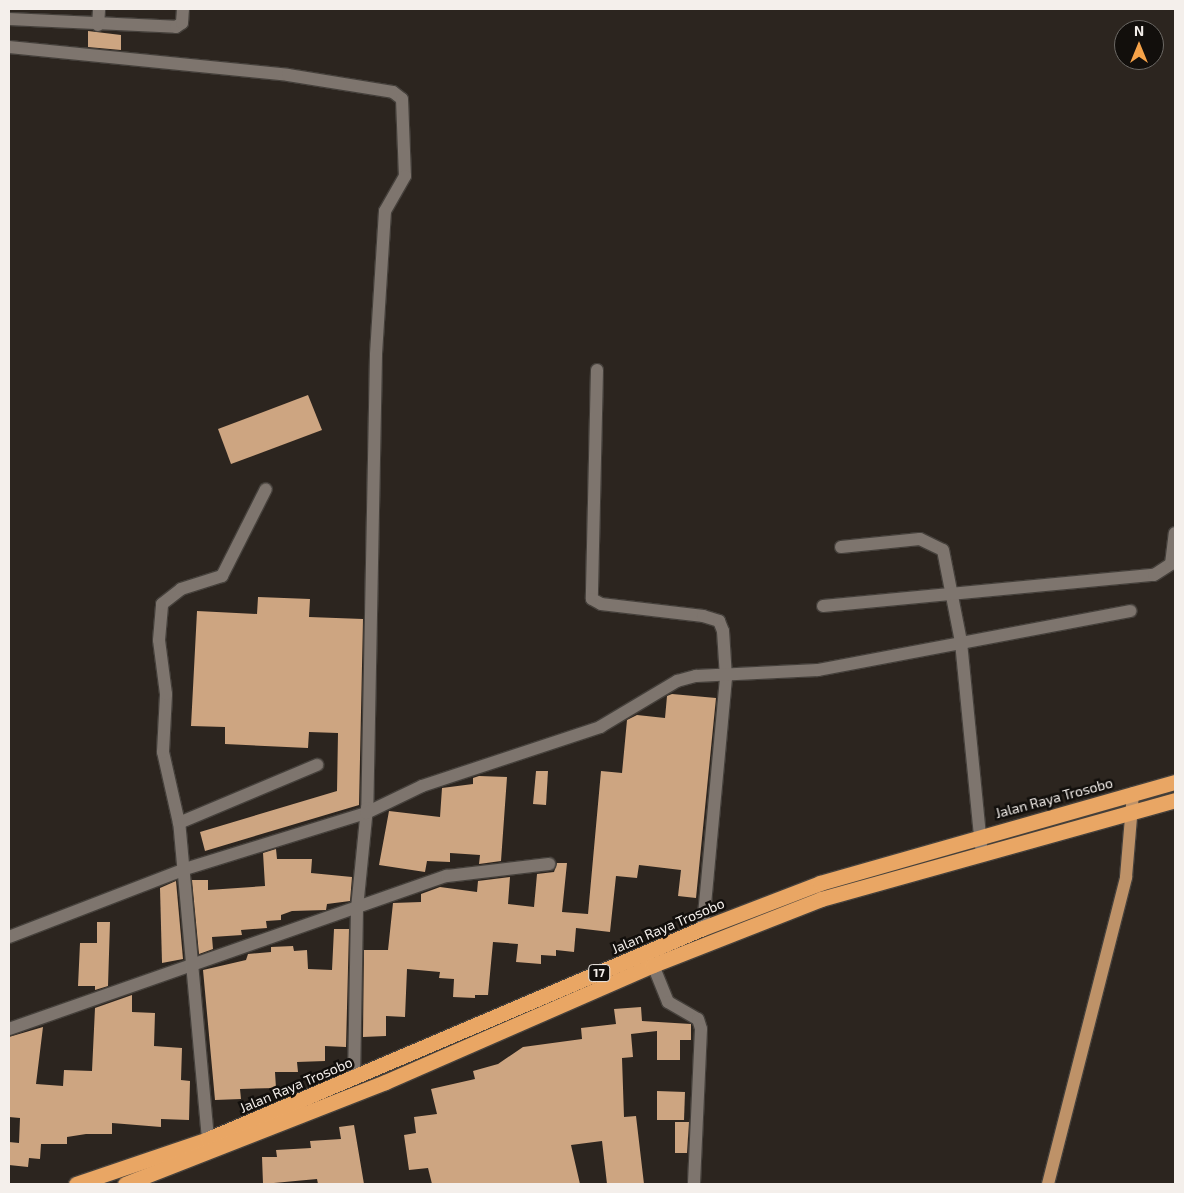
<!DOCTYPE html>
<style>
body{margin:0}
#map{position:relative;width:1184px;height:1193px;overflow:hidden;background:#2c251f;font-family:"Exo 2",sans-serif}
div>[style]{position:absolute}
.building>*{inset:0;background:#cda581}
.roads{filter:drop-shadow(1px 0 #45403b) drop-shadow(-1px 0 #45403b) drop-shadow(0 1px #45403b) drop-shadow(0 -1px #45403b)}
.minor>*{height:12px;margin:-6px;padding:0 6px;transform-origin:6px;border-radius:6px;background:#7e756e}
.major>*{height:12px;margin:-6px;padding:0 6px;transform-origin:6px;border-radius:6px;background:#be9268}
.highway>*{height:15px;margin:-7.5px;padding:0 7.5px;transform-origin:7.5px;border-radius:7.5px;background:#e9a664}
span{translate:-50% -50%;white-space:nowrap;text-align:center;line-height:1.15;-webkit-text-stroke:5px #120f0c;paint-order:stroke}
.shield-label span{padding:1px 4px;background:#120f0c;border:1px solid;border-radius:4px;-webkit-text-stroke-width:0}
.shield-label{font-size:12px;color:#f4efeb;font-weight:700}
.street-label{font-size:14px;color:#f4efeb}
.frame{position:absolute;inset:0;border:10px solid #f4efeb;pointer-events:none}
.north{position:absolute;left:1114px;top:20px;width:50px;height:50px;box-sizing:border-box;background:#120f0c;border:1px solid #6c6965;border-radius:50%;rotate:0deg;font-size:14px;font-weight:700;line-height:20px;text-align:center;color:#f4efeb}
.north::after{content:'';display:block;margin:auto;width:18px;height:22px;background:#f6a248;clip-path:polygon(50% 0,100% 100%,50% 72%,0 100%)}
</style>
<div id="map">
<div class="building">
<i style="clip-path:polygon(88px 31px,121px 35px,121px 50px,88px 47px)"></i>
<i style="clip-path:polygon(308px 395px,322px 430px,231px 464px,218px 429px)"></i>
<i style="clip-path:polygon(258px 597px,310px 599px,309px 617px,363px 619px,359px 805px,205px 851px,200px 832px,337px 791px,338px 733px,309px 732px,308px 748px,225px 744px,225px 727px,191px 726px,197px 611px,257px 614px)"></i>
<i style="clip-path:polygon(672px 694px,716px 698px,696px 898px,678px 896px,681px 870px,639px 865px,637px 878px,616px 876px,610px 932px,576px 928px,574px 952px,556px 950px,556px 956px,541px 955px,541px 964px,516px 962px,518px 944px,493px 942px,488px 995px,475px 995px,475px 998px,453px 997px,454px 979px,439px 978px,440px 972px,407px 969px,405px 1017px,386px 1016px,386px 1036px,363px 1037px,364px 950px,388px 950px,393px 903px,421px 902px,421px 894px,440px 887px,477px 892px,478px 881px,510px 877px,508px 904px,534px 907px,537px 874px,554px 872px,557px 863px,567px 863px,562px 912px,588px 914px,601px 771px,622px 773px,627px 720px,637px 715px,665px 718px,667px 696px)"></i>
<i style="clip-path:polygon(536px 771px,548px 771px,546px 805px,533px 804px)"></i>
<i style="clip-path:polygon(479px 776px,507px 777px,501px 861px,479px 864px,480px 855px,450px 853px,450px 862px,427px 861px,425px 872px,379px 865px,389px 811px,440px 817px,442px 788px,473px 784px,473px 778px)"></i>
<i style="clip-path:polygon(276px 849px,277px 859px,312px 859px,311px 873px,352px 877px,350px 901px,327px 904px,326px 910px,292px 911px,281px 915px,281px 920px,266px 921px,267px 928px,241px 930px,242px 935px,212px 937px,213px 949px,199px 954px,192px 880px,208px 880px,208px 890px,265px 886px,263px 853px)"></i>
<i style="clip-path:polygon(176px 881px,183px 959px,162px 963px,160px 888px)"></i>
<i style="clip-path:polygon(97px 922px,110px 922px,108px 986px,95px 990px,95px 986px,78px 986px,80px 943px,97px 943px)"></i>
<i style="clip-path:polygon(334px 929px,349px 929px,346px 1047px,325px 1046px,325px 1061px,297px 1062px,298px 1072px,275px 1072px,276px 1088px,240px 1089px,241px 1099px,215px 1100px,203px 970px,246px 960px,248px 954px,271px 952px,271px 947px,293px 946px,294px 951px,307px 950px,308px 969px,332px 970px)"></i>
<i style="clip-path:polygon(132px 995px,132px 1012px,155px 1013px,154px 1046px,182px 1048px,181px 1080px,190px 1081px,189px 1120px,161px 1119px,161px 1127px,112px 1123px,112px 1134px,86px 1134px,67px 1137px,67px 1144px,41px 1144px,40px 1159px,29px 1158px,28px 1167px,9px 1165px,9px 1142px,19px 1143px,20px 1118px,9px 1117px,9px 1037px,43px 1027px,36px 1084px,63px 1086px,64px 1070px,92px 1071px,95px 1008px)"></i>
<i style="clip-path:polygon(641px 1007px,642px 1021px,691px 1024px,691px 1040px,680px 1040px,680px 1060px,657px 1060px,657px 1031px,631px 1034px,633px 1057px,622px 1058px,624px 1117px,636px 1116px,644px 1184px,607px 1184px,602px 1141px,571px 1145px,580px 1184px,432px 1184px,428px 1168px,409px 1170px,404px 1135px,416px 1133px,414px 1117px,437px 1114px,431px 1089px,475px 1079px,473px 1071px,498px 1064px,523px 1047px,582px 1039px,581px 1028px,616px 1024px,614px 1009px)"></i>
<i style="clip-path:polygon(657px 1091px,685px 1092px,684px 1120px,657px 1120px)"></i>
<i style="clip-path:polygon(675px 1122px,689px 1122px,687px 1153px,675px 1153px)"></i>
<i style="clip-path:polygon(354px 1125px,364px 1184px,318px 1184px,317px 1179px,263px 1184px,262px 1157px,277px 1157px,276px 1150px,311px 1148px,310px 1141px,341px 1139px,339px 1127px)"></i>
</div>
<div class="roads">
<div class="minor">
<i style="left:9px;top:19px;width:167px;rotate:2.7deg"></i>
<i style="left:176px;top:27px;width:7px;rotate:-34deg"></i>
<i style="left:182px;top:23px;width:14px;rotate:-86deg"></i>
<i style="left:98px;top:25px;width:16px;rotate:-86deg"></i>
<i style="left:9px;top:47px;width:280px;rotate:5.7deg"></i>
<i style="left:288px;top:75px;width:106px;rotate:9.2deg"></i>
<i style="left:393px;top:92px;width:11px;rotate:38deg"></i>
<i style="left:402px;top:99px;width:77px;rotate:87.8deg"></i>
<i style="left:405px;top:176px;width:40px;rotate:119.7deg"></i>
<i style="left:385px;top:211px;width:144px;rotate:93.6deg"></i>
<i style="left:376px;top:355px;width:453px;rotate:91.1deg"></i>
<i style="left:367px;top:808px;width:101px;rotate:95.7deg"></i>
<i style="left:357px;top:909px;width:169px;rotate:91deg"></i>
<i style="left:597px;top:370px;width:229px;rotate:91.3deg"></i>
<i style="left:592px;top:599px;width:10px;rotate:29deg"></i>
<i style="left:601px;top:604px;width:103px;rotate:6.7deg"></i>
<i style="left:703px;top:616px;width:17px;rotate:17deg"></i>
<i style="left:719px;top:621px;width:11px;rotate:68deg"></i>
<i style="left:723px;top:631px;width:47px;rotate:86.3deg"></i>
<i style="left:726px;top:678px;width:251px;rotate:95.3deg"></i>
<i style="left:841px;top:547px;width:79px;rotate:-5.8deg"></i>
<i style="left:920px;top:539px;width:25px;rotate:26deg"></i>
<i style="left:943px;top:550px;width:94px;rotate:78.9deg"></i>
<i style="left:961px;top:642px;width:206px;rotate:84.4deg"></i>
<i style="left:823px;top:606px;width:332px;rotate:-5.4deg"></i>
<i style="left:1154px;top:575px;width:20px;rotate:-33deg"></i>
<i style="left:1171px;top:564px;width:31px;rotate:-83deg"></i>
<i style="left:179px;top:823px;width:73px;rotate:-102.7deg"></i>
<i style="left:163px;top:752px;width:58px;rotate:-87deg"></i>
<i style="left:166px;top:694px;width:54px;rotate:-97.4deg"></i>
<i style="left:159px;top:640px;width:36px;rotate:-85deg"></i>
<i style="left:162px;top:604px;width:24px;rotate:-38deg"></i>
<i style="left:181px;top:589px;width:43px;rotate:-17.6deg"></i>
<i style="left:222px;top:576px;width:97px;rotate:-63.2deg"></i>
<i style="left:9px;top:937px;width:189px;rotate:-21.1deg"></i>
<i style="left:185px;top:869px;width:189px;rotate:-17.2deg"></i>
<i style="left:366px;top:813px;width:62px;rotate:-25.7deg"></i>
<i style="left:422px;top:786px;width:188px;rotate:-18.3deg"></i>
<i style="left:600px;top:727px;width:90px;rotate:-30.9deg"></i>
<i style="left:677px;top:681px;width:20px;rotate:-15deg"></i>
<i style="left:696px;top:676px;width:122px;rotate:-2.8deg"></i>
<i style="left:818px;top:670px;width:318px;rotate:-10.7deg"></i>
<i style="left:653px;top:965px;width:40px;rotate:68deg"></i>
<i style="left:668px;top:1002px;width:34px;rotate:30deg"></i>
<i style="left:698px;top:1019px;width:10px;rotate:73deg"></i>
<i style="left:701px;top:1029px;width:155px;rotate:92.6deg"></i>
<i style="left:9px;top:1029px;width:464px;rotate:-19.3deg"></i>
<i style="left:447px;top:876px;width:103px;rotate:-6.7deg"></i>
<i style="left:208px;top:1139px;width:317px;rotate:-95.2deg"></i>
<i style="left:179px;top:823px;width:150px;rotate:-22.8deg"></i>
</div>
<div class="major">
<i style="left:1048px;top:1184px;width:317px;rotate:-75.7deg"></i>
<i style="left:1126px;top:877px;width:84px;rotate:-85.2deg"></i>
</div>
<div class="highway">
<i style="left:76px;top:1184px;width:139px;rotate:-18.8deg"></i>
<i style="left:208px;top:1139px;width:538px;rotate:-23.09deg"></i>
<i style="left:703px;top:928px;width:125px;rotate:-21deg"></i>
<i style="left:820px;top:883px;width:369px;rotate:-15.9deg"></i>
<i style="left:125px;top:1184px;width:279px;rotate:-21.4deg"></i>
<i style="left:385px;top:1082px;width:292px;rotate:-23.6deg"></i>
<i style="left:653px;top:965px;width:180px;rotate:-21.4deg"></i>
<i style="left:821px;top:899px;width:368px;rotate:-15.6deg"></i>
</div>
</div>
<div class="shield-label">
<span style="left:599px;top:973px">17</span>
</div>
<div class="street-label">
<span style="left:1054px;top:798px;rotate:-15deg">Jalan Raya Trosobo</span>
<span style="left:668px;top:926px;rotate:-23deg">Jalan Raya Trosobo</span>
<span style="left:296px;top:1085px;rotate:-23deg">Jalan Raya Trosobo</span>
</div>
<div class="frame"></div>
<div class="north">N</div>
</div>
